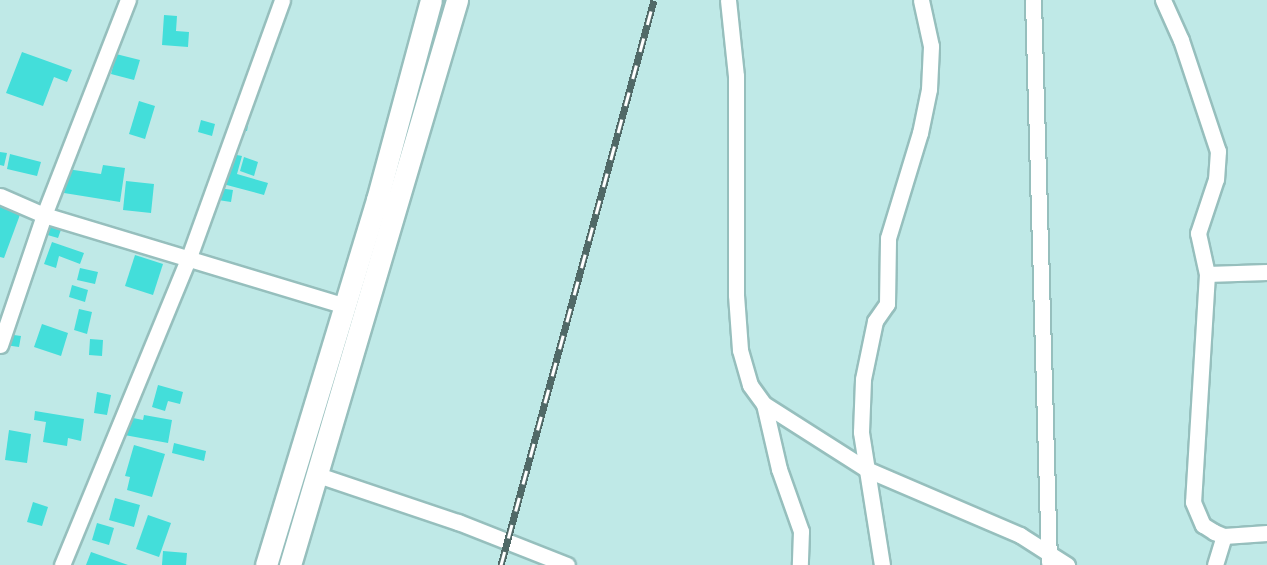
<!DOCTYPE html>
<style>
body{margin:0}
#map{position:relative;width:1267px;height:565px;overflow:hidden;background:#bfe9e7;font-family:Signika,sans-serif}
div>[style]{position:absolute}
.building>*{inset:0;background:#43deda}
.roads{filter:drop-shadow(2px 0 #96bfbd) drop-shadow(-2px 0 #96bfbd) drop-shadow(0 2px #96bfbd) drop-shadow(0 -2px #96bfbd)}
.street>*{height:15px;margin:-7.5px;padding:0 7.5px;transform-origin:7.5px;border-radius:7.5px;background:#fff}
.secondary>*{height:21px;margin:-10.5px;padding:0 10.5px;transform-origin:10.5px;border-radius:10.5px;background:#fff}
.rail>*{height:7px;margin-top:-3.5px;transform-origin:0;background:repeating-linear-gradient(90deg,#fff 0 14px,#506967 0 28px);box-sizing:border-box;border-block:2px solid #506967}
span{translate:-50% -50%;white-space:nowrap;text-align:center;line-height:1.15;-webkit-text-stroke:6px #fff;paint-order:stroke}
</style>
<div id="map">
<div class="building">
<i style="clip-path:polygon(164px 15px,177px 16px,176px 31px,189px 32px,188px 47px,162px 45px)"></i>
<i style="clip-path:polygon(22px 52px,72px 70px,67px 82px,54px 77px,43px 106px,6px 93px)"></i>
<i style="clip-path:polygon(116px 54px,140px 60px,134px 80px,111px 74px)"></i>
<i style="clip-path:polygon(139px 101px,155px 106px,145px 139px,129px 134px)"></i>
<i style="clip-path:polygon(251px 108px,247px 131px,235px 129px)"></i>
<i style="clip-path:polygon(201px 120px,215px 124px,212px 136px,198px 132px)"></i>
<i style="clip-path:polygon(0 152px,7px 153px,4px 166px,0 165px)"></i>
<i style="clip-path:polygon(10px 154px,41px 162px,37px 176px,7px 169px)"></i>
<i style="clip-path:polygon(232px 154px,242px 156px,237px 174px,268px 183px,264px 195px,223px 184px)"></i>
<i style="clip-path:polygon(244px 157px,258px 162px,254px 176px,240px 171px)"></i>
<i style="clip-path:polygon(103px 165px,125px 168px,120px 202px,64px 193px,67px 169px,101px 174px)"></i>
<i style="clip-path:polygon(126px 181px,154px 184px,151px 213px,123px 210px)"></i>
<i style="clip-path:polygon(219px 188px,233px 190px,231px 202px,218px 200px)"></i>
<i style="clip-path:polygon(0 205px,21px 212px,4px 258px,0 257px)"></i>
<i style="clip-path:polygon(48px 222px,62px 227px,58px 238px,44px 234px)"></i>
<i style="clip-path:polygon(52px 242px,84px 253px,80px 264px,59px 256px,56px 268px,44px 264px)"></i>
<i style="clip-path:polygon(135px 255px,163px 264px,153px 295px,125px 286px)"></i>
<i style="clip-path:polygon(80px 268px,98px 272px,95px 284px,77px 280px)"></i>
<i style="clip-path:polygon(72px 285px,88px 290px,85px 302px,69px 297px)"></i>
<i style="clip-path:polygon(79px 309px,92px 312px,87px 334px,74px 330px)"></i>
<i style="clip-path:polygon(42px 324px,68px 333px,61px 356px,34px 347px)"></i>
<i style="clip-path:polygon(7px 334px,21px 336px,19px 347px,5px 345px)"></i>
<i style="clip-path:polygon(90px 339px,103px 340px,102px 356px,89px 355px)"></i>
<i style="clip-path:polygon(158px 385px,183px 392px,180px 404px,168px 401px,165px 411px,152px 407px)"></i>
<i style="clip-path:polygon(97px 392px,111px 395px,107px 415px,94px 413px)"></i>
<i style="clip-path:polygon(35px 411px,84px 419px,81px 441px,68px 438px,67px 446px,43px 442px,46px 422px,34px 420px)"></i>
<i style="clip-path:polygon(144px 415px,172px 420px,168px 443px,119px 434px,123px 416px,143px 420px)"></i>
<i style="clip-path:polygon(9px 430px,31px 434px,27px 463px,5px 460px)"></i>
<i style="clip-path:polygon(174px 443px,206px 451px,204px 461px,172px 453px)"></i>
<i style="clip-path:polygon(134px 445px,165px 454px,152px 497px,127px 490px,130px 477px,125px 476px)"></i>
<i style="clip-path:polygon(115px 498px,140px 505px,134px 527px,109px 520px)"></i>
<i style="clip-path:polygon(33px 502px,48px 507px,42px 526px,27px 522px)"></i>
<i style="clip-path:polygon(148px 515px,171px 523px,159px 557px,136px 549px)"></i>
<i style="clip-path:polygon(97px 523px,114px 528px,109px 545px,92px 540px)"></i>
<i style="clip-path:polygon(163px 551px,187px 553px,186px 565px,162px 565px)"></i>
<i style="clip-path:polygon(91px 552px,128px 565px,86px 565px)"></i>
</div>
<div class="roads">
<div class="street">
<i style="left:728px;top:0;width:76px;rotate:84deg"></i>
<i style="left:736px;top:76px;width:219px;rotate:90deg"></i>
<i style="left:736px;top:295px;width:55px;rotate:85.8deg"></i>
<i style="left:740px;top:350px;width:36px;rotate:74deg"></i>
<i style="left:750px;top:385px;width:24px;rotate:54deg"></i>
<i style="left:764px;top:404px;width:121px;rotate:32.5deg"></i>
<i style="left:866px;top:469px;width:168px;rotate:23.2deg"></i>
<i style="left:1020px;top:535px;width:56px;rotate:32.6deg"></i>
<i style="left:1033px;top:0;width:562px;rotate:88.37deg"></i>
<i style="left:1163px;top:0;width:44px;rotate:65.8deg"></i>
<i style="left:1181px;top:40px;width:117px;rotate:71.6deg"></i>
<i style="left:1218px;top:151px;width:28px;rotate:94deg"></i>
<i style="left:1216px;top:179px;width:57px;rotate:108.4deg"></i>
<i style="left:1198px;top:233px;width:42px;rotate:77.6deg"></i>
<i style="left:1207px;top:274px;width:228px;rotate:93.5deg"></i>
<i style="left:1193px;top:502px;width:25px;rotate:67deg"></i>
<i style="left:1203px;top:525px;width:13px;rotate:32deg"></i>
<i style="left:1214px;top:532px;width:11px;rotate:22deg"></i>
<i style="left:1224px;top:536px;width:43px;rotate:-4deg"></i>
<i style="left:0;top:196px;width:48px;rotate:23.4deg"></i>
<i style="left:44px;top:215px;width:315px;rotate:16.8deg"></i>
<i style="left:1207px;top:274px;width:60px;rotate:-1.9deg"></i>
<i style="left:0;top:345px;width:137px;rotate:-71.3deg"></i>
<i style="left:44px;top:215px;width:231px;rotate:-68.7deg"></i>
<i style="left:764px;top:404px;width:67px;rotate:77deg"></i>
<i style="left:779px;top:469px;width:66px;rotate:70.5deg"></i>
<i style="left:801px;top:531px;width:34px;rotate:92deg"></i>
<i style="left:315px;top:474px;width:151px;rotate:18.6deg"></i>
<i style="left:458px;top:522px;width:117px;rotate:21.5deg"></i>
<i style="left:62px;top:565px;width:330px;rotate:-67.6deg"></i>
<i style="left:188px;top:260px;width:276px;rotate:-70.1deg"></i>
<i style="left:882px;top:565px;width:135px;rotate:-99deg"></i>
<i style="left:861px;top:432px;width:53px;rotate:-87.8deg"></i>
<i style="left:863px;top:379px;width:59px;rotate:-78.3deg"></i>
<i style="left:875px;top:321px;width:21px;rotate:-55deg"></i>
<i style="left:887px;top:304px;width:66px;rotate:-89.1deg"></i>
<i style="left:888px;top:238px;width:110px;rotate:-73.1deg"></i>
<i style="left:920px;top:133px;width:45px;rotate:-78.4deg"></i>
<i style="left:929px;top:89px;width:43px;rotate:-87.3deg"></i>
<i style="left:931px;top:46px;width:47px;rotate:-102.3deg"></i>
<i style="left:1215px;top:565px;width:30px;rotate:-73deg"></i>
</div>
<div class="secondary">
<i style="left:266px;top:565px;width:382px;rotate:-73.1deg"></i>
<i style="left:377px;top:200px;width:207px;rotate:-74.9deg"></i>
<i style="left:290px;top:565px;width:589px;rotate:-73.53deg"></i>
</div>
</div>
<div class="rail">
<i style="left:501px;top:565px;width:585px;rotate:-74.85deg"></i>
</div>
</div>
